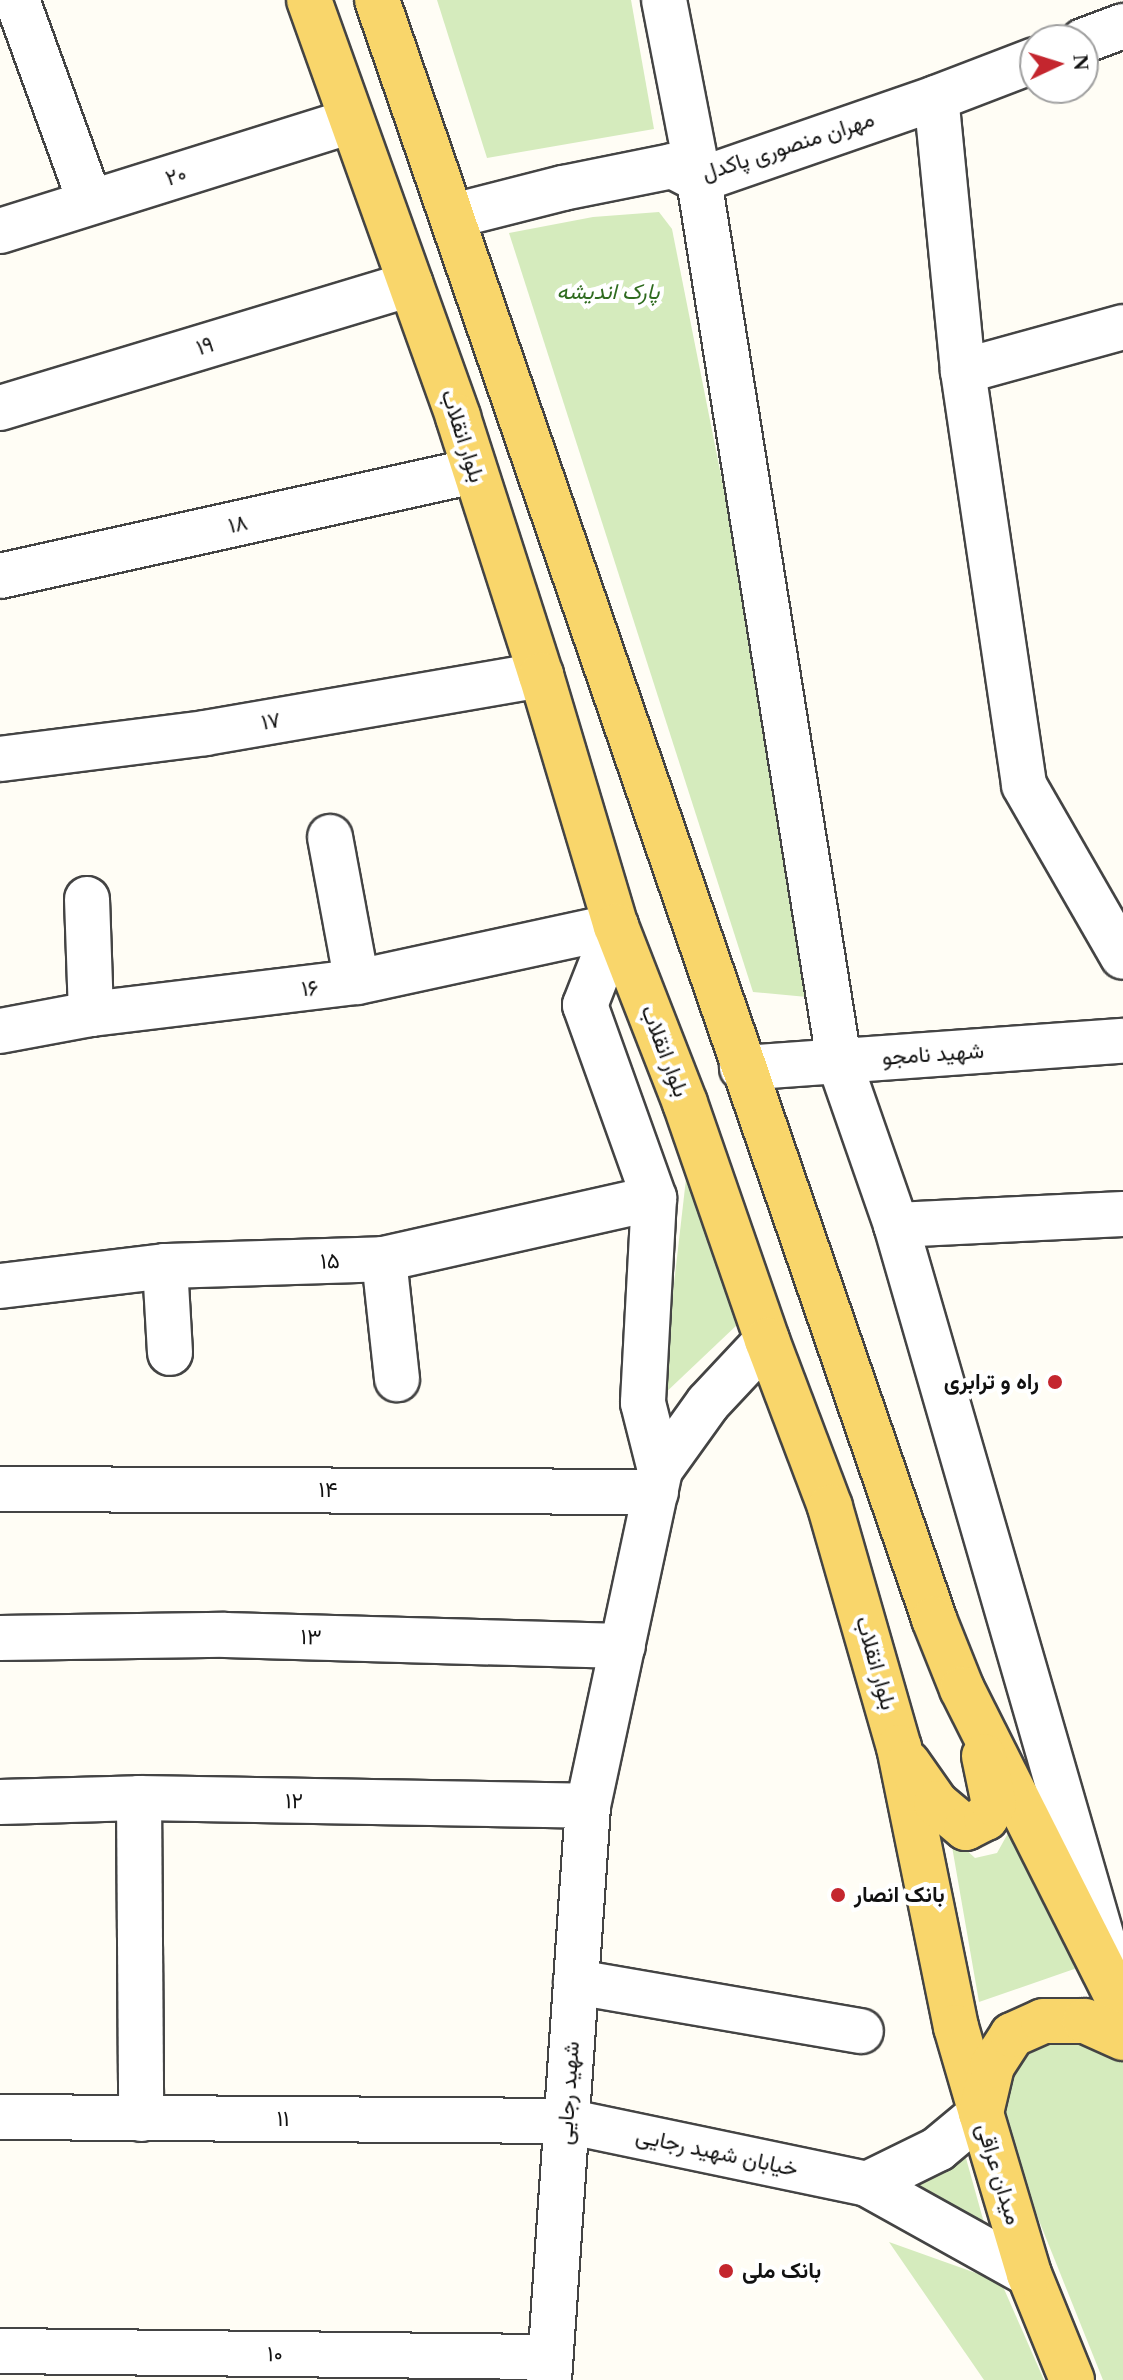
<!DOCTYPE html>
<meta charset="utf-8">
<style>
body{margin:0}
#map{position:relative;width:1123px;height:2380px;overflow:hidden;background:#fffdf5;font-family:"Times New Roman",Vazirmatn,serif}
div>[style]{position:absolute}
.green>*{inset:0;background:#d5ebbd}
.roads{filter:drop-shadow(2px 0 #444) drop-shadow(-2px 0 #444) drop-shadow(0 2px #444) drop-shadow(0 -2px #444)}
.minor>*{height:44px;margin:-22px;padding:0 22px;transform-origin:22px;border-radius:22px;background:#fff}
.major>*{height:44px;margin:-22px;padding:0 22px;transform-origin:22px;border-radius:22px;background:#f9d66b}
.dots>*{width:22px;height:22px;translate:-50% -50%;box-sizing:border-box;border:4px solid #fff;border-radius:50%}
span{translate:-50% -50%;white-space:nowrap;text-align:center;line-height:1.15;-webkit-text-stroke:8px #fff;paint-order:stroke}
.street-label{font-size:22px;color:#111}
.park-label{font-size:22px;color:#2f6b1f;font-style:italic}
.poi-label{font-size:22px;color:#111;font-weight:700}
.right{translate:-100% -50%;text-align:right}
.left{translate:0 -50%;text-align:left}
.north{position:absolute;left:1019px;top:24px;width:80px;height:80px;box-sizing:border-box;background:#fff;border:2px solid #a0a0a0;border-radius:50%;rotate:86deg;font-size:22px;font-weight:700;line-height:32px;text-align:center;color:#111}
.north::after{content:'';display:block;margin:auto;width:28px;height:36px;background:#c4262e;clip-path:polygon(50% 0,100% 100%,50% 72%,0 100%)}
</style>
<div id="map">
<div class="green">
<i style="clip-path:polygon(437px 0,631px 0,654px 129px,487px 158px)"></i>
<i style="clip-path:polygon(659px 212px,672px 229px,771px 727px,807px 997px,753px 992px,509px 233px,593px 217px)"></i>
<i style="clip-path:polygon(686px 1179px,738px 1324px,661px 1397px)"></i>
<i style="clip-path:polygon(1012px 1826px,1080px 1967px,979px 2002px,950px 1835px,975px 1858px,997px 1853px)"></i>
<i style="clip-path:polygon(1054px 2039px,1088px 2039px,1123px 2062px,1123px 2380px,1103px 2380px,995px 2111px,1005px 2077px,1025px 2057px)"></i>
<i style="clip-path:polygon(964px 2151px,986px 2230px,897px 2184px)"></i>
<i style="clip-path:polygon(889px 2242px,1001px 2282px,1044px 2380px,984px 2380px)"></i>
</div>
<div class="roads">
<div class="minor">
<i style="left:17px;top:0;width:215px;rotate:70.1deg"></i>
<i style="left:664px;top:0;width:183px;rotate:79deg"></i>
<i style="left:699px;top:180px;width:892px;rotate:80.97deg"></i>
<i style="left:839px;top:1061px;width:174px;rotate:70.8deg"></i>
<i style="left:896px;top:1225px;width:753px;rotate:73.88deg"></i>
<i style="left:1083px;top:41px;width:43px;rotate:-20.6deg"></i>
<i style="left:453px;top:216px;width:114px;rotate:-14.3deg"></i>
<i style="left:563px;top:188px;width:111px;rotate:-11.4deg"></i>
<i style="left:672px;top:166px;width:30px;rotate:27deg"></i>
<i style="left:699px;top:180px;width:251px;rotate:-19.1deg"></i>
<i style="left:0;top:231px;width:368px;rotate:-17.4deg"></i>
<i style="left:1123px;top:327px;width:166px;rotate:164.6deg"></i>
<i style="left:963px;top:371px;width:418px;rotate:81.6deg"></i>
<i style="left:1024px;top:785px;width:198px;rotate:60.1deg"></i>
<i style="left:963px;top:371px;width:274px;rotate:-95.6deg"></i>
<i style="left:936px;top:98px;width:106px;rotate:-21deg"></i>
<i style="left:0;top:408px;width:429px;rotate:-16.8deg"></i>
<i style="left:0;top:576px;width:486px;rotate:-12.5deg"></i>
<i style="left:0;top:759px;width:207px;rotate:-7.2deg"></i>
<i style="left:205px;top:733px;width:341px;rotate:-9.8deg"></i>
<i style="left:330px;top:837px;width:147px;rotate:79.5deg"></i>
<i style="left:87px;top:899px;width:115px;rotate:88deg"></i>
<i style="left:616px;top:926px;width:85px;rotate:111.4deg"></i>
<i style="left:585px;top:1005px;width:205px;rotate:70.3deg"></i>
<i style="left:654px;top:1198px;width:205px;rotate:93.1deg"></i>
<i style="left:643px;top:1403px;width:69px;rotate:75.8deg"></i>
<i style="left:660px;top:1470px;width:82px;rotate:-54.4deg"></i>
<i style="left:708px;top:1403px;width:86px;rotate:-46.9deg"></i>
<i style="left:0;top:1031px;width:93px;rotate:-10.6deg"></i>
<i style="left:91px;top:1014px;width:268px;rotate:-6.9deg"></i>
<i style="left:357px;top:982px;width:265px;rotate:-12.2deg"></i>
<i style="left:742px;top:1068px;width:382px;rotate:-4.1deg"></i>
<i style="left:896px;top:1225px;width:227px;rotate:-2.8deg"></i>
<i style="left:384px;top:1259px;width:121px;rotate:83.8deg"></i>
<i style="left:165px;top:1266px;width:87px;rotate:86.7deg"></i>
<i style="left:0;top:1286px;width:166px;rotate:-6.9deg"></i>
<i style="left:165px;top:1266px;width:219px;rotate:-1.8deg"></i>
<i style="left:384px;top:1259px;width:277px;rotate:-12.7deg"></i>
<i style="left:0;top:1489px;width:656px;rotate:0.26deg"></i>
<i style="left:0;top:1638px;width:225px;rotate:-0.8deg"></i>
<i style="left:225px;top:1635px;width:398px;rotate:1.6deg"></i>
<i style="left:139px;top:1798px;width:321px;rotate:89.6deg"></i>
<i style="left:0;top:1802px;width:139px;rotate:-1.6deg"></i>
<i style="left:139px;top:1798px;width:449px;rotate:1deg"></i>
<i style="left:576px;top:1982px;width:289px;rotate:9.8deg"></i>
<i style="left:0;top:2117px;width:566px;rotate:0.4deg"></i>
<i style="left:566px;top:2121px;width:308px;rotate:11.8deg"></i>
<i style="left:867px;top:2184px;width:185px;rotate:29.1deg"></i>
<i style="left:867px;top:2184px;width:79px;rotate:-26.2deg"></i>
<i style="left:938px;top:2149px;width:56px;rotate:-39.9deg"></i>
<i style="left:0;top:2351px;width:550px;rotate:0.63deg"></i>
<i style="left:549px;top:2380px;width:575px;rotate:-86.11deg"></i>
<i style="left:588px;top:1806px;width:344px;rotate:-77.9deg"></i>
</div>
<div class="major">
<i style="left:309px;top:0;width:443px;rotate:70.3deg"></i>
<i style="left:458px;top:417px;width:271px;rotate:72.2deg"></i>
<i style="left:541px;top:675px;width:262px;rotate:73.4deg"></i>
<i style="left:616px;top:926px;width:190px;rotate:68.7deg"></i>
<i style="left:685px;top:1103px;width:251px;rotate:70.9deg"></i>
<i style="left:767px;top:1340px;width:178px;rotate:69.3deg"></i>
<i style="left:830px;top:1507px;width:250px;rotate:74deg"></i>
<i style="left:899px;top:1747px;width:286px;rotate:78.5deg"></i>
<i style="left:956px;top:2027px;width:90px;rotate:73.8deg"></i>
<i style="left:377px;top:0;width:1712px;rotate:71.01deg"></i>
<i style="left:934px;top:1619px;width:75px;rotate:68.2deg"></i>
<i style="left:962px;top:1689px;width:358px;rotate:63.3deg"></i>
<i style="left:908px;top:1763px;width:49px;rotate:55deg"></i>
<i style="left:936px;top:1803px;width:39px;rotate:40deg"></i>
<i style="left:966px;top:1828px;width:22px;rotate:-27deg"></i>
<i style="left:986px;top:1818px;width:16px;rotate:-60deg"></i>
<i style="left:994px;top:1804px;width:49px;rotate:-101.8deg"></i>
<i style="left:1072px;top:2380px;width:114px;rotate:-112.1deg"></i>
<i style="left:1029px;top:2274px;width:168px;rotate:-106.6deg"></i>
<i style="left:981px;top:2113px;width:48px;rotate:-76.8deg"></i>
<i style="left:992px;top:2066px;width:37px;rotate:-57deg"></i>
<i style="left:1012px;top:2035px;width:34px;rotate:-24deg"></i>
<i style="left:1043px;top:2021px;width:42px"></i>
<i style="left:1085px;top:2021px;width:42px;rotate:24.1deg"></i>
</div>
</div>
<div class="dots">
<i style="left:1055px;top:1382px;background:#c4262e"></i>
<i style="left:838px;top:1895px;background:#c4262e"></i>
<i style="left:726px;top:2271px;background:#c4262e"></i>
</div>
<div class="street-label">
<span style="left:788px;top:146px;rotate:-18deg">مهران منصوری پاکدل</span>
<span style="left:176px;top:176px;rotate:-17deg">۲۰</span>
<span style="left:205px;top:346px;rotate:-17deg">۱۹</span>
<span style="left:463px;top:436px;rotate:72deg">بلوار انقلاب</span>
<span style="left:238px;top:524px;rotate:-12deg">۱۸</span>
<span style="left:271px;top:721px;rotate:-10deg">۱۷</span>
<span style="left:310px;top:988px;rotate:-7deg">۱۶</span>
<span style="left:665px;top:1051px;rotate:69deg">بلوار انقلاب</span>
<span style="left:933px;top:1054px;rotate:-4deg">شهید نامجو</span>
<span style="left:330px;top:1261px;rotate:-2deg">۱۵</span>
<span style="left:328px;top:1490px">۱۴</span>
<span style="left:311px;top:1637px;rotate:2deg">۱۳</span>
<span style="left:876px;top:1663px;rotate:74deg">بلوار انقلاب</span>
<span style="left:294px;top:1801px;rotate:1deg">۱۲</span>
<span style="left:568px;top:2093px;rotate:-86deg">شهید رجایی</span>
<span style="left:283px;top:2119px">۱۱</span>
<span style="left:717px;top:2152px;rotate:12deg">خیابان شهید رجایی</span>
<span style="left:999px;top:2174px;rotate:73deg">میدان عراقی</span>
<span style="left:275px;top:2354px;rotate:1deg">۱۰</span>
</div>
<div class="park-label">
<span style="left:608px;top:292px">پارک اندیشه</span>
</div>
<div class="poi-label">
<span class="right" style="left:1039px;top:1382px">راه و ترابری</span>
<span class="left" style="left:854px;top:1895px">بانک انصار</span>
<span class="left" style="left:742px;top:2271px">بانک ملی</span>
</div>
<div class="north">N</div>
</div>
